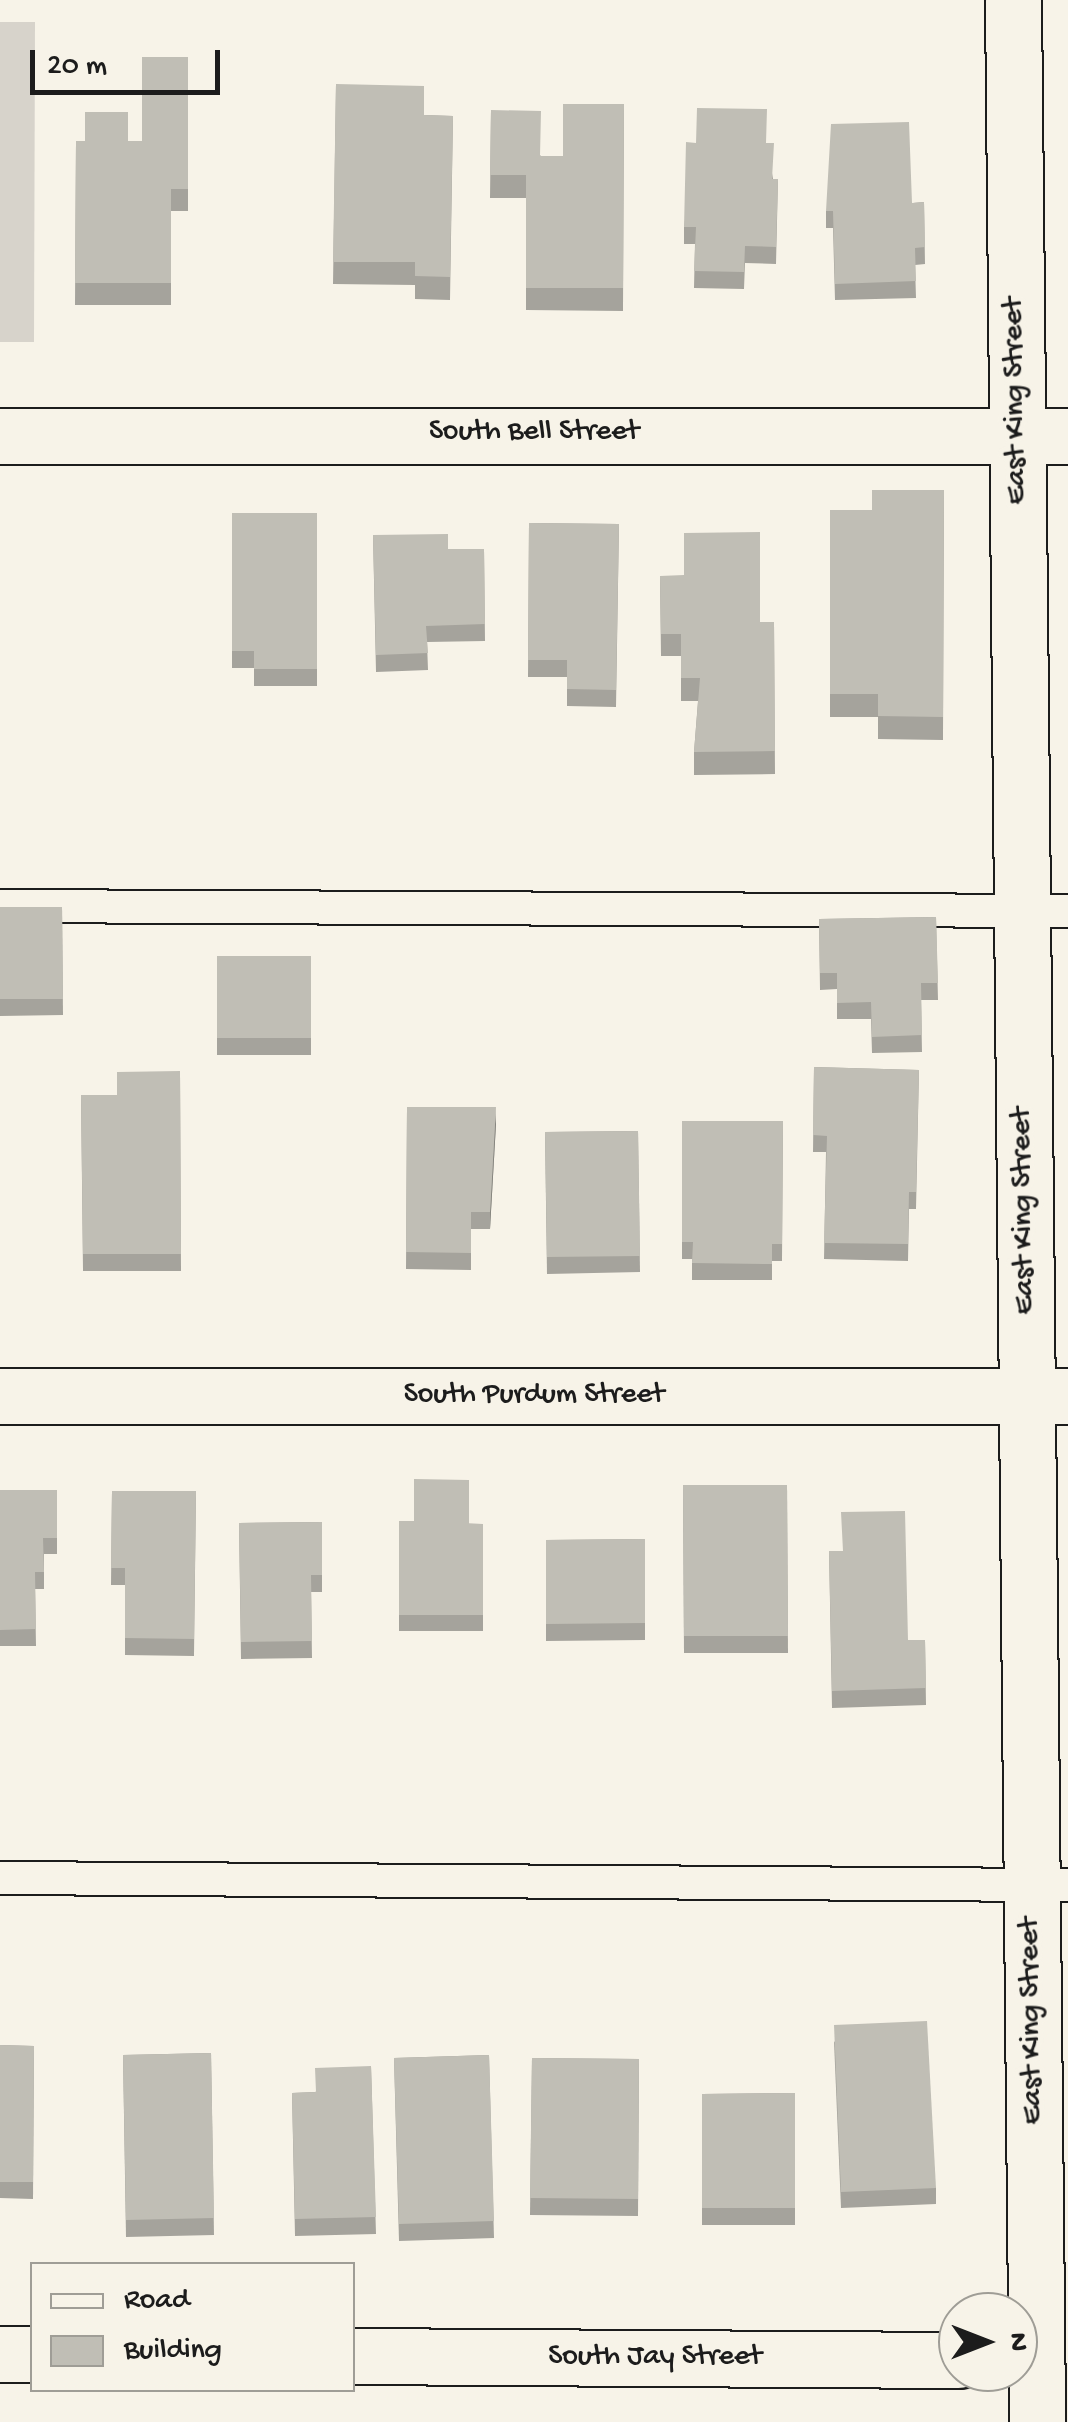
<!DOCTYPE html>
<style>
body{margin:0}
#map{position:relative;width:1068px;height:2422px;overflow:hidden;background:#f7f3e8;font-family:"Gochi Hand",sans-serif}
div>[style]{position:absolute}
.green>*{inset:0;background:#d7d3cb}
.roads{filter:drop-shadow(2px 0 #1c1c1c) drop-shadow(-2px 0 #1c1c1c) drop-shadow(0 2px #1c1c1c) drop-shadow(0 -2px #1c1c1c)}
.lane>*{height:32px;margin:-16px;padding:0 16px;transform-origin:16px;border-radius:16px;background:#f7f3e8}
.street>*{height:55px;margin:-27.5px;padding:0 27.5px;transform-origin:27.5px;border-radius:27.5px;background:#f7f3e8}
.wall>*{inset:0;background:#a5a39c}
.shaded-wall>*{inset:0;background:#86857f}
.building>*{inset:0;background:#c0beb5}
span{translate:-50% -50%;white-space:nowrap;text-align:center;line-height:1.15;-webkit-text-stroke:10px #f7f3e8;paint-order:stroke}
.street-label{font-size:30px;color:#1c1c1c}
.legend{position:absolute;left:30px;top:2262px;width:325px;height:130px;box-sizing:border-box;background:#f7f3e8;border:2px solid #9f9d96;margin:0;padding:12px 18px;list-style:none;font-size:30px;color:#1c1c1c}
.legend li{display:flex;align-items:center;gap:20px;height:50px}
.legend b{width:50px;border:2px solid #9f9d96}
.north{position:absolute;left:938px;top:2292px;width:100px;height:100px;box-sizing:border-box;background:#f7f3e8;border:2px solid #9f9d96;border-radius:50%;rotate:90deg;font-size:28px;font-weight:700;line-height:40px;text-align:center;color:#1c1c1c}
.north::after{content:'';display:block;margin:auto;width:35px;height:45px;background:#1c1c1c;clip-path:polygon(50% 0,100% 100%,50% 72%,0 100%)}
.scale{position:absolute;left:30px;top:50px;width:190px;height:45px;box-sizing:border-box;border:5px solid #1c1c1c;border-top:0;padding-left:12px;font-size:30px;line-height:35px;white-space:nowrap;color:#1c1c1c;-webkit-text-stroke:8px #f7f3e8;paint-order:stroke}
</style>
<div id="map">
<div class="green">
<i style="clip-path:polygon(0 22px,35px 22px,34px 342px,0 342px)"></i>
</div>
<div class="roads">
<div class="lane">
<i style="left:0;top:906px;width:1068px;rotate:0.27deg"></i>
<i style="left:0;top:1878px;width:1068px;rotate:0.38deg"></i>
</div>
<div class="street">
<i style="left:1013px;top:0;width:2422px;rotate:89.43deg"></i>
<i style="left:0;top:436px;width:1068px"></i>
<i style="left:0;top:1396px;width:1068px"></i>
<i style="left:0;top:2354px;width:32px"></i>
<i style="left:352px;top:2356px;width:606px;rotate:0.38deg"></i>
</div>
</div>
<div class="wall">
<i style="clip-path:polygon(188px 57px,188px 211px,171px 211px,171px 305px,75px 305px,76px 141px,142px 141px)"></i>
<i style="clip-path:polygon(336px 84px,424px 115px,453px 116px,450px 300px,415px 299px,415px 285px,333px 284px)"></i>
<i style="clip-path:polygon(624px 104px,623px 311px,526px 310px,526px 198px,490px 198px,491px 110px,541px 156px,563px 156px)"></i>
<i style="clip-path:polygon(696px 143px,767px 143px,773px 179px,778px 179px,776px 264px,745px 263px,744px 289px,694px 288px,695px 244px,684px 244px,684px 227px)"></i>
<i style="clip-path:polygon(924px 202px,925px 264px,915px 265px,916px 298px,835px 300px,833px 228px,826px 228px,826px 211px)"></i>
<i style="clip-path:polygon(944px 490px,943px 740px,878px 739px,878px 717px,830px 717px,830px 510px,872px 510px)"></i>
<i style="clip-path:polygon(232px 513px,317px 513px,317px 686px,254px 686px,254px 668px,232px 668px)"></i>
<i style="clip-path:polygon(529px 523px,619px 524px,616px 707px,567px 706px,567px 677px,528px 677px)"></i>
<i style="clip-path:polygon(373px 535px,448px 549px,484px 549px,485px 641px,427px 642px,428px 670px,376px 672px)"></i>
<i style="clip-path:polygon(660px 576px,760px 622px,774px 622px,775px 774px,694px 775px,694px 752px,698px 701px,681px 701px,681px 656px,661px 656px)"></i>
<i style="clip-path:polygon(0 907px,62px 907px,63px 1015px,0 1016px)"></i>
<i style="clip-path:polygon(936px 917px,938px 1000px,921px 1000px,922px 1052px,872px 1053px,871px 1019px,837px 1019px,837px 989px,820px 990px,819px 919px)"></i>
<i style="clip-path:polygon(217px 956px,311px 956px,311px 1055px,217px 1055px)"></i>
<i style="clip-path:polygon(814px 1067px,919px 1070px,916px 1209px,909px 1209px,908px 1261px,824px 1259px,826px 1152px,813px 1152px)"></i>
<i style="clip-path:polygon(180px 1071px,181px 1271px,83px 1271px,81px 1095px,117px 1095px)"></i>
<i style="clip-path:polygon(407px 1107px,496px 1124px,490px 1229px,471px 1229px,471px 1270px,406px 1269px)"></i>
<i style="clip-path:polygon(682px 1121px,783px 1121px,782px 1261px,772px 1261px,772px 1280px,692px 1280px,692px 1259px,682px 1259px)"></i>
<i style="clip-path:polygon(638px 1131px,640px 1272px,547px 1274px,545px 1132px)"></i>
<i style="clip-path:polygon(683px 1485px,787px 1485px,788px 1653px,684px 1653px)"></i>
<i style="clip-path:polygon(0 1490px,57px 1490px,57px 1554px,44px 1554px,44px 1589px,35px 1589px,36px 1646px,0 1646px)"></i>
<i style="clip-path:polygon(112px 1491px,196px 1491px,194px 1656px,125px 1655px,125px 1585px,111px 1585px)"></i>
<i style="clip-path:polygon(399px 1521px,483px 1524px,483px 1631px,399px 1631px)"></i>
<i style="clip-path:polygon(322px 1522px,322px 1592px,311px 1592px,312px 1658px,241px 1659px,239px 1523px)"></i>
<i style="clip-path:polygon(645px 1539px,645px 1640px,546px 1641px,546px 1540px)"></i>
<i style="clip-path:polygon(829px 1551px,908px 1640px,925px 1640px,926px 1705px,832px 1708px)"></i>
<i style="clip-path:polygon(834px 2041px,936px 2188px,936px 2204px,841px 2208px)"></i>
<i style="clip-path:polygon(0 2045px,34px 2046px,33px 2199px,0 2198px)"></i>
<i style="clip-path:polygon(211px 2053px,214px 2235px,126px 2237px,123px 2055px)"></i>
<i style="clip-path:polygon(489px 2055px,494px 2238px,399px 2241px,394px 2058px)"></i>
<i style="clip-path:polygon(532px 2058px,639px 2059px,638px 2216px,530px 2215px)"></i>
<i style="clip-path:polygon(371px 2066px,376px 2234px,295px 2236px,292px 2093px,315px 2092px)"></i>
<i style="clip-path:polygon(795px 2093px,795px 2225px,702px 2225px,702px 2094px)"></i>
</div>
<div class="shaded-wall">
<i style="clip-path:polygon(496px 1107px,496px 1124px,490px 1229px,490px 1212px)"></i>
</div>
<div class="building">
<i style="clip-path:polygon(142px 57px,188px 57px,188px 189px,171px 189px,171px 283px,75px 283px,76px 141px,85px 141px,85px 112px,128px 112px,128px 141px,142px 141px)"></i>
<i style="clip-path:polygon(336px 84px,424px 86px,424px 115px,453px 116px,450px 277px,415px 276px,415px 262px,333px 262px)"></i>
<i style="clip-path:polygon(563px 104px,624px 104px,623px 288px,526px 288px,526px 175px,490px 175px,491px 110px,541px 111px,540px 156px,563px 156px)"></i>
<i style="clip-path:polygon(697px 108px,767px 109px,766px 143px,774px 143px,772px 179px,778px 179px,776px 247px,745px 246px,744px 272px,694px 271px,696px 227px,684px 227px,686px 142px,696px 143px)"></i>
<i style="clip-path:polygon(909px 122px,912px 203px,924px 202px,925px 247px,915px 248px,916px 281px,835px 284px,833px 211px,826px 211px,831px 124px)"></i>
<i style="clip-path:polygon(872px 490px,944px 490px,943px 717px,878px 716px,878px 694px,830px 694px,830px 510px,872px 510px)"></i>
<i style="clip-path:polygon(232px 513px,317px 513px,317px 669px,254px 669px,254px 651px,232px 651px)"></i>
<i style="clip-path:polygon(529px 523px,619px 524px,616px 690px,567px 689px,567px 660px,528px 660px)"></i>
<i style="clip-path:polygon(760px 532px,760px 622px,774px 622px,775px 751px,694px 752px,700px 678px,681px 678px,681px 634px,661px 634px,660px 576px,684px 575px,684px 533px)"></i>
<i style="clip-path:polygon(448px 534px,448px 549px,484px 549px,485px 624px,426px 626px,428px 653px,376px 655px,373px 535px)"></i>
<i style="clip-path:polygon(0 907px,62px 907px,63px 999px,0 999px)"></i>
<i style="clip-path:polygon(936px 917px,938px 983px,921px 983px,922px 1035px,872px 1037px,871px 1002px,837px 1003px,837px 973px,820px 973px,819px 919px)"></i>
<i style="clip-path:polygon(217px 956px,311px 956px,311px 1038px,217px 1038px)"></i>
<i style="clip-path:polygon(814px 1067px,919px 1070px,916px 1192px,909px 1192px,908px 1244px,824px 1243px,827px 1136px,813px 1135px)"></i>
<i style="clip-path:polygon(180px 1071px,181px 1254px,83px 1254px,81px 1095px,117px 1095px,117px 1072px)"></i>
<i style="clip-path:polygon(407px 1107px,496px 1107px,490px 1212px,471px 1212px,471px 1253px,406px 1252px)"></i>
<i style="clip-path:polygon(682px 1121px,783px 1121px,782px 1244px,772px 1244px,772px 1264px,692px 1263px,693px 1242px,682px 1242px)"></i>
<i style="clip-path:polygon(638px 1131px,640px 1256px,547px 1257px,545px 1132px)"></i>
<i style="clip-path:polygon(414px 1479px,469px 1480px,469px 1524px,483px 1524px,483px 1615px,399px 1615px,399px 1521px,414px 1521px)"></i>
<i style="clip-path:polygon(683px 1485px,787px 1485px,788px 1636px,684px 1636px)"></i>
<i style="clip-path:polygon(0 1490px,57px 1490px,57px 1538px,43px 1538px,44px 1572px,35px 1572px,36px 1629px,0 1630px)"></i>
<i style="clip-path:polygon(112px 1491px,196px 1491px,194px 1639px,125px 1638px,125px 1568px,111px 1568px)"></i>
<i style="clip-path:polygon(905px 1511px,908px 1640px,925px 1640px,926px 1688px,832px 1691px,829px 1551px,843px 1551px,841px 1512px)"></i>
<i style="clip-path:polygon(322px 1522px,322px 1575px,311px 1575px,312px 1641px,241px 1642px,239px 1523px)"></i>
<i style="clip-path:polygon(645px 1539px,645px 1623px,546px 1624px,546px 1540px)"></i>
<i style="clip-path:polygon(927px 2021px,936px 2188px,841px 2192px,834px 2025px)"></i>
<i style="clip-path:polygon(0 2045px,34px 2046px,33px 2182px,0 2182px)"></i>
<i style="clip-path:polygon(211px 2053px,214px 2218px,126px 2220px,123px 2055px)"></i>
<i style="clip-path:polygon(489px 2055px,494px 2221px,399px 2224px,394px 2058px)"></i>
<i style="clip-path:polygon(532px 2058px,639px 2059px,638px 2199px,530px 2198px)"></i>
<i style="clip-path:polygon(371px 2066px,376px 2217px,295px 2219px,292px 2093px,316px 2092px,315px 2068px)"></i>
<i style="clip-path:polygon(795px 2093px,795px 2208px,702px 2208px,702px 2094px)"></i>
</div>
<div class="street-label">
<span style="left:1017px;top:401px;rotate:-91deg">East King Street</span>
<span style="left:534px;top:433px">South Bell Street</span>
<span style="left:1025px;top:1211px;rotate:-91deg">East King Street</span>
<span style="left:534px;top:1396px">South Purdum Street</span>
<span style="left:1033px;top:2021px;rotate:-91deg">East King Street</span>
<span style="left:655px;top:2358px">South Jay Street</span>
</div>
<ul class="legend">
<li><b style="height:12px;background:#f7f3e8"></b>Road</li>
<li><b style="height:28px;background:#c0beb5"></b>Building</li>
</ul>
<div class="north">N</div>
<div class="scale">20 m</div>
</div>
